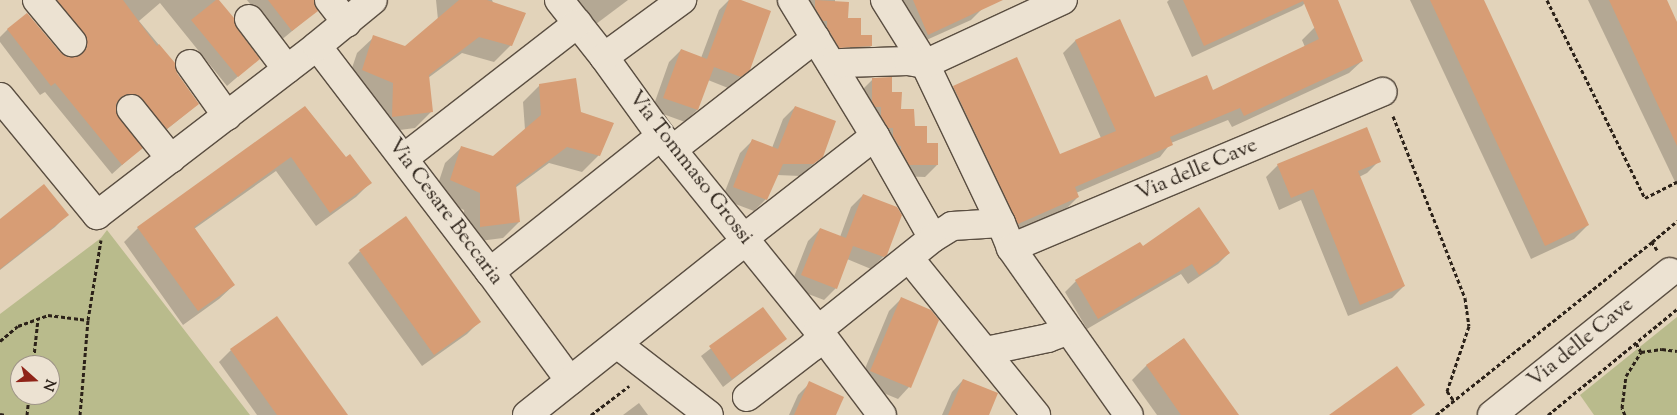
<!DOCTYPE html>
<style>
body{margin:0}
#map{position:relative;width:1677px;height:415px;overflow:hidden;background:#e2d3ba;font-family:"Sorts Mill Goudy",serif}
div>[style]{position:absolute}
.green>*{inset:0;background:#b9bb8c}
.shadow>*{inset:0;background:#0003}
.building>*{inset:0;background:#d79d75}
.path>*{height:3px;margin-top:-1.5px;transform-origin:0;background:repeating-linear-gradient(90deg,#2c2219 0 4px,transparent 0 6.5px)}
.roads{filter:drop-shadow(1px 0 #5a4e41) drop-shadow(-1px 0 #5a4e41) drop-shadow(0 1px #5a4e41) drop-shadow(0 -1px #5a4e41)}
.minor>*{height:28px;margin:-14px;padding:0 14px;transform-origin:14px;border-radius:14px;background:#ece2d2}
span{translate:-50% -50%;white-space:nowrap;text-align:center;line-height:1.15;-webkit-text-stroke:4px #ece2d2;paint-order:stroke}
.street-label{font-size:21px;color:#2c2219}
.north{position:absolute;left:10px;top:355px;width:50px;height:50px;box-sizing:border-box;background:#ece2d2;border:1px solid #9f9588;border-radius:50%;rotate:110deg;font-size:14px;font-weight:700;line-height:20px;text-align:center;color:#2c2219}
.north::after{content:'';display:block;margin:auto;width:18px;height:22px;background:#8f2418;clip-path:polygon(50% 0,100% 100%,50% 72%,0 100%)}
</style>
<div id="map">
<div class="green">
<i style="clip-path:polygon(evenodd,107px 230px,250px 415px,0 415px,0 314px,101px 238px,107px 230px,20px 365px,50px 365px,50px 395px,20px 395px,20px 365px)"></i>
<i style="clip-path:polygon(1677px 317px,1677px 415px,1594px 415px,1580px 395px)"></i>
</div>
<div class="shadow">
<i style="clip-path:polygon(48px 0,217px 0,258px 59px,227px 86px,160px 3px,139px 21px,174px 63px,176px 74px,198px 104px,156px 138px,127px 104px,115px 104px,114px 112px,141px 148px,112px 174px,45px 92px,40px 95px,0 42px,0 37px,8px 29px,67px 58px,77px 58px,78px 49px)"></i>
<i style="clip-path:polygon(247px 0,313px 0,316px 11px,279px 42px)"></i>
<i style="clip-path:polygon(436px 0,492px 0,511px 45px,494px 62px,462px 53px,428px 78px,431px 112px,415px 128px,377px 133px,377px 100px,346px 86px,357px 53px,374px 37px,405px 47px,438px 20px)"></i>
<i style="clip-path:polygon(577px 0,628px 0,592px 27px,574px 3px)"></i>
<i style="clip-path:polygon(729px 0,737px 0,749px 69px,728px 88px,708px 80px,697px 110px,685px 122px,652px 110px,669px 62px,681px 50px,701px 58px,719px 10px)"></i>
<i style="clip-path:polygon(evenodd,788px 0,835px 0,835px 3px,860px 37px,871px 46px,859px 58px,827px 59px,788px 0,850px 46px,850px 49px,833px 49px,833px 47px,850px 46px)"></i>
<i style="clip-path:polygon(893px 0,979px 0,983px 8px,971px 20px,922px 42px)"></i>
<i style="clip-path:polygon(1169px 0,1308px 0,1302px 6px,1192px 57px,1167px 2px)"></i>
<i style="clip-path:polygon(1410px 0,1483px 0,1588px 225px,1574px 239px,1531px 259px)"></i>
<i style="clip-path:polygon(1588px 0,1665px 0,1677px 25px,1677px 186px)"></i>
<i style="clip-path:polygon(1343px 16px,1362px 61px,1349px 73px,1232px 127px,1228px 120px,1171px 143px,1160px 157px,1076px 193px,1078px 197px,1066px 209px,1006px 236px,941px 99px,953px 87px,1059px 156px,1101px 138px,1063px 53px,1075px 41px,1120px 21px,1154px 98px,1213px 92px,1305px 47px,1302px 40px,1314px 28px)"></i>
<i style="clip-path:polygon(873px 79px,890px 93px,900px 111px,926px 144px,937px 165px,925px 177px,897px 176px,861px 91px)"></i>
<i style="clip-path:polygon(540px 85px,580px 113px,599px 155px,582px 172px,549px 163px,515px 188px,519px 222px,503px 238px,464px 243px,464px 210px,434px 196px,445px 163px,462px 147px,493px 157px,525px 130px,523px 102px)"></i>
<i style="clip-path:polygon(795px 107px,822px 156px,800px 176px,777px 175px,766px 199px,754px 211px,722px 199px,740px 153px,752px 141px,772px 148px,783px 119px)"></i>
<i style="clip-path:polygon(305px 108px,346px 159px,370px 183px,356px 197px,316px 226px,276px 171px,194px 229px,234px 285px,219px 299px,183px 325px,124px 242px,138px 228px)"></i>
<i style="clip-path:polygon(1379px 161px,1367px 173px,1359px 177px,1404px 286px,1392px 298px,1348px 316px,1301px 200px,1279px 210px,1266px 177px,1278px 165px)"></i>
<i style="clip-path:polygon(863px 195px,886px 254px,871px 269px,847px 259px,836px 288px,824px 300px,790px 287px,808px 241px,820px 229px,840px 237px,851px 207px)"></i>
<i style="clip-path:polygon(67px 215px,55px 227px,0 270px,0 221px)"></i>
<i style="clip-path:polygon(1142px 248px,1229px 253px,1218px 264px,1188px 284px,1181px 274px,1087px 329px,1065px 292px,1076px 281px)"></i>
<i style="clip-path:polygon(360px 251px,479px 322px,467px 334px,422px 366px,348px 263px)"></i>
<i style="clip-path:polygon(901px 299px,938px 320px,909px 387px,898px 399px,859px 383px,889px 311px)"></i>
<i style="clip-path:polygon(763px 308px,785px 339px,723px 387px,701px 356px)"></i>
<i style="clip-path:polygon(1183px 339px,1237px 415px,1157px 415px,1132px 380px,1146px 366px)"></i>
<i style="clip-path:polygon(231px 350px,346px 415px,257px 415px,219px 362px)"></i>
<i style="clip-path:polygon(963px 380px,987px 415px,942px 415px,952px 392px)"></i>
<i style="clip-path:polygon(810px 383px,835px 415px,789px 415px,798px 395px)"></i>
<i style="clip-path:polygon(639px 403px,648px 415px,623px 415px)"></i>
</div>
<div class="building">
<i style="clip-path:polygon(57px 0,123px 0,157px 46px,159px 44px,175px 63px,177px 73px,199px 104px,167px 129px,137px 95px,129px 94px,121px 97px,116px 104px,116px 112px,143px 148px,122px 165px,55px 83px,51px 86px,7px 29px,27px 13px,60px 52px,67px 57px,75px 57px,82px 54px,87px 47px,87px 39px)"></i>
<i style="clip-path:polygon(216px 0,219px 0,234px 18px,237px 28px,260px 59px,238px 77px,191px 20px)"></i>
<i style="clip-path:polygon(268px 0,314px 0,318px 11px,292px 31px)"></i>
<i style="clip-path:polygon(459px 0,487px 0,526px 13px,512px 46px,479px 37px,429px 75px,433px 112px,392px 117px,393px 83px,362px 70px,373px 35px,405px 46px)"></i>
<i style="clip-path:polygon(729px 0,741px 0,771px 11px,750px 70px,741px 77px,714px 67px,698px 110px,663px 98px,681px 49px,707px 59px)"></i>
<i style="clip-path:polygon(815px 0,849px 2px,848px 18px,861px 18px,861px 35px,872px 35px,872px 46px,839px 48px,827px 27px,827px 21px,823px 21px,815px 8px)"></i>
<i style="clip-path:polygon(913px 0,1003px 0,928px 35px)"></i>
<i style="clip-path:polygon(1183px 0,1338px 0,1363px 61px,1244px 116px,1240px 108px,1170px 137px,1173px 145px,1075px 187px,1079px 197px,1018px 224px,953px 86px,1017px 57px,1060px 154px,1116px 131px,1075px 40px,1120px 19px,1155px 97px,1207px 75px,1213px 90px,1319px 39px,1303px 1px,1204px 46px)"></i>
<i style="clip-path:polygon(1430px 0,1484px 0,1589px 225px,1545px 246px)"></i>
<i style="clip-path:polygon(1609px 0,1667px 0,1677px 22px,1677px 146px)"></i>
<i style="clip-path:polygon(892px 77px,892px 92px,902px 92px,901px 109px,914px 109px,915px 126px,927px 126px,927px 143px,938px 143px,938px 165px,909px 165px,901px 150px,901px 146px,899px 146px,893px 136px,893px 128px,888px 128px,881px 116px,881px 107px,875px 107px,872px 102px,872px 78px)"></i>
<i style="clip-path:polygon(576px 78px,581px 112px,614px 123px,600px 156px,567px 147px,516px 185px,520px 222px,480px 227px,480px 193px,450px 180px,461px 146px,493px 156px,541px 115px,539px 84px)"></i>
<i style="clip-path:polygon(305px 106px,346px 157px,350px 154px,372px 183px,330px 213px,291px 157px,194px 227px,235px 285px,198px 311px,137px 227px)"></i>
<i style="clip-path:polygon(795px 106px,836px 121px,823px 157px,813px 164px,783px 164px,767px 200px,733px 187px,752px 139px,778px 149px)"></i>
<i style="clip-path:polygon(1367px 127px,1381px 162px,1358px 171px,1405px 286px,1360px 305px,1313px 189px,1291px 198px,1277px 164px)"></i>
<i style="clip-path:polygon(44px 184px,69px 215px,0 269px,0 219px)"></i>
<i style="clip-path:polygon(863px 194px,897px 207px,902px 215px,887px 255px,884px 257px,853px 246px,837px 289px,801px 275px,820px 228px,846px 238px)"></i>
<i style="clip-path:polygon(1199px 207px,1230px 253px,1199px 275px,1192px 264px,1098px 319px,1075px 280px,1140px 242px,1143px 246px)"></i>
<i style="clip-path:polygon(406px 216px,481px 322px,434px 355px,359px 250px)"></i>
<i style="clip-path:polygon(901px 297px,931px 310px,939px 320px,911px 388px,870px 371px)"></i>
<i style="clip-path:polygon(763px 307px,787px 339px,732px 379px,709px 346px)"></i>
<i style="clip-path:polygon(277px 316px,348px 415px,277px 415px,230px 349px)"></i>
<i style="clip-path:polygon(1184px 338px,1239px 415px,1181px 415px,1146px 365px)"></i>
<i style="clip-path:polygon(1397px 366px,1425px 405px,1411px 415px,1329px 415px)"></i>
<i style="clip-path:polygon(963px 379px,998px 393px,989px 415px,948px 415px)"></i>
<i style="clip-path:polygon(809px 381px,844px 397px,836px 415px,794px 415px)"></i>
</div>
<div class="path">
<i style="left:1547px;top:0;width:221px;rotate:63.7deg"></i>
<i style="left:1645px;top:198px;width:36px;rotate:-27deg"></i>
<i style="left:1393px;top:116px;width:196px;rotate:68.4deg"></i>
<i style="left:1465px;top:298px;width:28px;rotate:82deg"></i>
<i style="left:1469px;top:326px;width:69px;rotate:108.7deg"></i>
<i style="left:1447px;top:391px;width:12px;rotate:55deg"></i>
<i style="left:1657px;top:250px;width:9px;rotate:-122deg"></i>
<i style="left:1652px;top:242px;width:33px;rotate:-40deg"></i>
<i style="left:0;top:341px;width:23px;rotate:-40deg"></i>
<i style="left:18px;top:326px;width:32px;rotate:-20deg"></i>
<i style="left:48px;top:315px;width:40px;rotate:7.1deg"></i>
<i style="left:1636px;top:343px;width:10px;rotate:61deg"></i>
<i style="left:1641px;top:352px;width:21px;rotate:-8deg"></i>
<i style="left:1662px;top:349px;width:15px;rotate:8deg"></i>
<i style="left:33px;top:365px;width:46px;rotate:-83.8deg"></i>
<i style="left:0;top:414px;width:6px;rotate:9deg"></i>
<i style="left:27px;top:415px;width:20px;rotate:-84deg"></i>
<i style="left:80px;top:415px;width:95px;rotate:-85.2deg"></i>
<i style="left:88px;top:320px;width:81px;rotate:-80.8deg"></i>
<i style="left:591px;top:415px;width:48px;rotate:-37.3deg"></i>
<i style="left:1436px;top:415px;width:277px;rotate:-38.7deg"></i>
<i style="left:1548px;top:415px;width:167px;rotate:-39.4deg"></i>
<i style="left:1625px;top:415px;width:8px;rotate:-113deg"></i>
<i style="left:1622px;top:408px;width:32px;rotate:-83deg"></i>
<i style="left:1626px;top:376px;width:28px;rotate:-58deg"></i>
</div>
<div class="roads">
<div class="minor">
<i style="left:37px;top:0;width:55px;rotate:50.2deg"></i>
<i style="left:329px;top:0;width:29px;rotate:52deg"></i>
<i style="left:559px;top:0;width:73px;rotate:51.7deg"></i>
<i style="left:604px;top:57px;width:97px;rotate:54.2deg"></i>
<i style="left:661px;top:136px;width:250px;rotate:51deg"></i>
<i style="left:818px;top:330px;width:106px;rotate:53deg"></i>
<i style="left:792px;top:0;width:159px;rotate:58.6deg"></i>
<i style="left:875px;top:136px;width:117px;rotate:60.4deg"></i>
<i style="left:885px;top:0;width:75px;rotate:58deg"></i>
<i style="left:925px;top:64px;width:176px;rotate:64.5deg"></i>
<i style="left:1001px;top:223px;width:27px;rotate:68deg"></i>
<i style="left:1011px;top:248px;width:204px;rotate:54.8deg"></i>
<i style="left:249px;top:19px;width:63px;rotate:52.8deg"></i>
<i style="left:317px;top:46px;width:285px;rotate:52.6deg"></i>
<i style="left:490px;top:272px;width:135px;rotate:53.7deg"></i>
<i style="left:604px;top:57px;width:97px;rotate:-36.2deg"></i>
<i style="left:190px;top:64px;width:64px;rotate:54.6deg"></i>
<i style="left:833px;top:66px;width:9px;rotate:-18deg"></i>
<i style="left:842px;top:63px;width:66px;rotate:-1.7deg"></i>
<i style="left:908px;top:61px;width:17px;rotate:10deg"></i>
<i style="left:925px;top:64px;width:152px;rotate:-24.9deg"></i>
<i style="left:0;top:97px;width:153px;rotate:50.6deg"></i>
<i style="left:97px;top:215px;width:277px;rotate:-37.5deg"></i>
<i style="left:317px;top:46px;width:72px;rotate:-39.4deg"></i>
<i style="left:131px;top:109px;width:64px;rotate:51.3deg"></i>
<i style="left:672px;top:150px;width:182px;rotate:-37.9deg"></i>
<i style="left:404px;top:158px;width:220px;rotate:-37.8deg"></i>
<i style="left:744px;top:238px;width:166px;rotate:-37.9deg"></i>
<i style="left:1011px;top:248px;width:403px;rotate:-22.8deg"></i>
<i style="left:909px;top:258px;width:202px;rotate:51deg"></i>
<i style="left:490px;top:272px;width:218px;rotate:-38.5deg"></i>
<i style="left:818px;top:330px;width:147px;rotate:-38.7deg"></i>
<i style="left:933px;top:238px;width:22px;rotate:-32deg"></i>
<i style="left:952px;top:226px;width:49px;rotate:-3.5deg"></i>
<i style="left:617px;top:344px;width:116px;rotate:37.7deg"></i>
<i style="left:986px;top:351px;width:63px;rotate:-11.8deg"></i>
<i style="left:1048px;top:338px;width:22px;rotate:-21deg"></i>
<i style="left:747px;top:397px;width:82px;rotate:-37.6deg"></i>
<i style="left:812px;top:347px;width:15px;rotate:-48deg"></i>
<i style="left:527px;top:415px;width:281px;rotate:-38.5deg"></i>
<i style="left:1492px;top:415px;width:228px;rotate:-38.8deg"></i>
</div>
</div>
<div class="street-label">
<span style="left:690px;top:168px;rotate:52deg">Via Tommaso Grossi</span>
<span style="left:1197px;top:170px;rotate:-23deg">Via delle Cave</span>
<span style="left:445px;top:212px;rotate:53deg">Via Cesare Beccaria</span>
<span style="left:1581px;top:343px;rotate:-39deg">Via delle Cave</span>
</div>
<div class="north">N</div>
</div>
